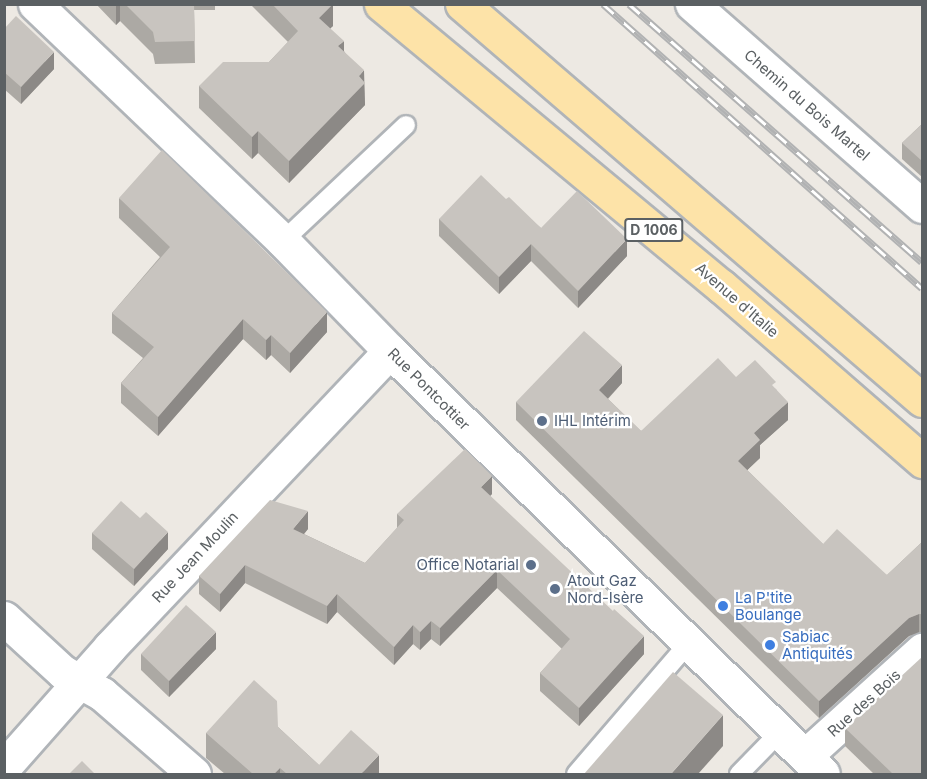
<!DOCTYPE html>
<meta charset="utf-8">
<style>
body{margin:0}
#map{position:relative;width:927px;height:779px;overflow:hidden;background:#ede9e3;font-family:Inter,sans-serif}
div>[style]{position:absolute}
.roads{filter:drop-shadow(2px 0 #b0b4b8) drop-shadow(-2px 0 #b0b4b8) drop-shadow(0 2px #b0b4b8) drop-shadow(0 -2px #b0b4b8)}
.service>*{height:18px;margin:-9px;padding:0 9px;transform-origin:9px;border-radius:9px;background:#fff}
.minor>*{height:33px;margin:-16.5px;padding:0 16.5px;transform-origin:16.5px;border-radius:16.5px;background:#fff}
.tertiary>*{height:33px;margin:-16.5px;padding:0 16.5px;transform-origin:16.5px;border-radius:16.5px;background:#fff}
.primary>*{height:33px;margin:-16.5px;padding:0 16.5px;transform-origin:16.5px;border-radius:16.5px;background:#fde3a8}
.rail>*{height:7px;margin-top:-3.5px;transform-origin:0;background:repeating-linear-gradient(90deg,#fff 0 14px,#b1b2b3 0 28px);box-sizing:border-box;border-block:2px solid #b1b2b3}
.wall>*{inset:0;background:#aca9a4}
.shaded-wall>*{inset:0;background:#8c8986}
.building>*{inset:0;background:#c8c4bf}
.dots>*{width:16px;height:16px;translate:-50% -50%;box-sizing:border-box;border:3px solid #fff;border-radius:50%}
span{translate:-50% -50%;white-space:nowrap;text-align:center;line-height:1.15;-webkit-text-stroke:4.5px #fff;paint-order:stroke}
.shield-label span{padding:2px 4px;background:#fff;border:2px solid;border-radius:4px;-webkit-text-stroke-width:0}
.shield-label{font-size:14px;color:#5b6063;font-weight:700}
.street-label{font-size:15px;color:#5b6063}
.service-label{font-size:15px;color:#4e5e75}
.left{translate:0 -50%;text-align:left}
.right{translate:-100% -50%;text-align:right}
.shop-label{font-size:15px;color:#366cbe}
.frame{position:absolute;inset:0;border:6px solid #5b6063;pointer-events:none}
</style>
<div id="map">
<div class="roads">
<div class="service">
<i style="left:283px;top:241px;width:169px;rotate:-43.3deg"></i>
<i style="left:576px;top:774px;width:172px;rotate:-49.3deg"></i>
<i style="left:739px;top:774px;width:59px;rotate:-45.7deg"></i>
</div>
<div class="minor">
<i style="left:692px;top:4px;width:306px;rotate:41.3deg"></i>
<i style="left:4px;top:618px;width:80px;rotate:42.5deg"></i>
<i style="left:63px;top:672px;width:45px;rotate:29.4deg"></i>
<i style="left:102px;top:694px;width:122px;rotate:41deg"></i>
<i style="left:805px;top:756px;width:158px;rotate:-42.2deg"></i>
<i style="left:4px;top:767px;width:160px;rotate:-48.5deg"></i>
<i style="left:110px;top:647px;width:407px;rotate:-46.6deg"></i>
</div>
<div class="tertiary">
<i style="left:35px;top:4px;width:343px;rotate:43.7deg"></i>
<i style="left:283px;top:241px;width:153px;rotate:45.8deg"></i>
<i style="left:390px;top:351px;width:605px;rotate:44.33deg"></i>
</div>
<div class="primary">
<i style="left:381px;top:4px;width:442px;rotate:39.7deg"></i>
<i style="left:721px;top:286px;width:267px;rotate:41deg"></i>
<i style="left:462px;top:4px;width:607px;rotate:40.72deg"></i>
</div>
</div>
<div class="rail">
<i style="left:603px;top:4px;width:427px;rotate:41.7deg"></i>
<i style="left:629px;top:4px;width:390px;rotate:41.4deg"></i>
</div>
<div class="wall">
<i style="clip-path:polygon(96px 4px,215px 4px,215px 10px,194px 10px,195px 63px,155px 64px,153px 54px,120px 21px,116px 25px)"></i>
<i style="clip-path:polygon(250px 4px,333px 4px,333px 26px,330px 28px,344px 51px,364px 82px,365px 105px,289px 183px,258px 153px,252px 159px,199px 108px,199px 86px,269px 62px,288px 42px)"></i>
<i style="clip-path:polygon(4px 29px,54px 69px,21px 104px,4px 89px)"></i>
<i style="clip-path:polygon(922px 124px,922px 177px,902px 159px,902px 143px)"></i>
<i style="clip-path:polygon(119px 198px,327px 332px,290px 373px,271px 355px,266px 360px,243px 339px,158px 436px,121px 403px,121px 383px,143px 358px,112px 333px,112px 313px,160px 257px,119px 218px)"></i>
<i style="clip-path:polygon(506px 199px,541px 228px,627px 256px,578px 308px,531px 261px,499px 294px,439px 236px,439px 219px)"></i>
<i style="clip-path:polygon(736px 377px,776px 389px,788px 420px,760px 445px,760px 458px,747px 470px,823px 544px,887px 575px,922px 542px,922px 632px,919px 632px,909px 636px,819px 718px,516px 420px,516px 402px,622px 383px,608px 399px,641px 431px)"></i>
<i style="clip-path:polygon(492px 494px,490px 496px,644px 654px,579px 726px,540px 691px,540px 673px,562px 649px,497px 588px,440px 646px,431px 639px,420px 650px,413px 644px,394px 665px,337px 612px,327px 624px,245px 583px,220px 612px,199px 594px,199px 576px,308px 529px,304px 534px,365px 563px,397px 528px,397px 514px)"></i>
<i style="clip-path:polygon(140px 518px,168px 549px,134px 586px,92px 549px,92px 533px)"></i>
<i style="clip-path:polygon(216px 649px,169px 697px,141px 670px,141px 654px)"></i>
<i style="clip-path:polygon(278px 727px,319px 765px,379px 774px,225px 774px,206px 758px,206px 733px)"></i>
<i style="clip-path:polygon(845px 728px,922px 774px,874px 774px,845px 746px)"></i>
</div>
<div class="shaded-wall">
<i style="clip-path:polygon(116px 4px,120px 4px,120px 21px,116px 25px)"></i>
<i style="clip-path:polygon(333px 4px,333px 26px,319px 39px,319px 18px)"></i>
<i style="clip-path:polygon(344px 41px,344px 63px,338px 46px)"></i>
<i style="clip-path:polygon(54px 52px,54px 69px,21px 104px,21px 87px)"></i>
<i style="clip-path:polygon(364px 70px,365px 105px,289px 183px,289px 161px)"></i>
<i style="clip-path:polygon(258px 131px,258px 153px,252px 159px,252px 137px)"></i>
<i style="clip-path:polygon(627px 239px,627px 256px,578px 308px,578px 291px)"></i>
<i style="clip-path:polygon(531px 244px,531px 261px,499px 294px,499px 277px)"></i>
<i style="clip-path:polygon(327px 312px,327px 332px,290px 373px,290px 353px)"></i>
<i style="clip-path:polygon(243px 319px,243px 339px,158px 436px,158px 417px)"></i>
<i style="clip-path:polygon(271px 335px,271px 355px,266px 360px,266px 340px)"></i>
<i style="clip-path:polygon(622px 365px,622px 383px,599px 408px,599px 390px)"></i>
<i style="clip-path:polygon(788px 402px,788px 420px,760px 445px,760px 458px,738px 479px,738px 461px,754px 433px)"></i>
<i style="clip-path:polygon(492px 476px,492px 494px,481px 505px,481px 487px)"></i>
<i style="clip-path:polygon(308px 511px,308px 529px,293px 547px,293px 529px)"></i>
<i style="clip-path:polygon(168px 532px,168px 549px,134px 586px,134px 569px)"></i>
<i style="clip-path:polygon(245px 565px,245px 583px,220px 612px,220px 594px)"></i>
<i style="clip-path:polygon(497px 570px,497px 588px,440px 646px,440px 628px)"></i>
<i style="clip-path:polygon(337px 594px,337px 612px,327px 624px,327px 606px)"></i>
<i style="clip-path:polygon(919px 614px,919px 632px,909px 636px,819px 718px,819px 701px,909px 618px)"></i>
<i style="clip-path:polygon(431px 621px,431px 639px,420px 650px,420px 632px)"></i>
<i style="clip-path:polygon(413px 625px,413px 644px,394px 665px,394px 647px)"></i>
<i style="clip-path:polygon(216px 632px,216px 649px,169px 697px,169px 681px)"></i>
<i style="clip-path:polygon(644px 636px,644px 654px,579px 726px,579px 708px)"></i>
<i style="clip-path:polygon(723px 715px,723px 746px,698px 774px,671px 774px)"></i>
<i style="clip-path:polygon(379px 755px,379px 774px,361px 774px)"></i>
<i style="clip-path:polygon(280px 768px,280px 774px,274px 774px)"></i>
</div>
<div class="building">
<i style="clip-path:polygon(125px 4px,194px 4px,195px 41px,155px 42px,153px 32px)"></i>
<i style="clip-path:polygon(272px 4px,333px 4px,319px 18px,344px 41px,338px 46px,364px 70px,359px 76px,365px 83px,289px 161px,258px 131px,252px 137px,199px 86px,223px 62px,269px 62px,298px 31px)"></i>
<i style="clip-path:polygon(16px 16px,54px 52px,21px 87px,4px 72px,4px 29px)"></i>
<i style="clip-path:polygon(922px 124px,922px 161px,902px 143px)"></i>
<i style="clip-path:polygon(162px 150px,327px 312px,290px 353px,271px 335px,266px 340px,243px 319px,158px 417px,121px 383px,154px 347px,112px 313px,170px 247px,119px 198px)"></i>
<i style="clip-path:polygon(481px 175px,506px 199px,509px 197px,541px 228px,577px 191px,627px 239px,578px 291px,531px 244px,499px 277px,439px 219px)"></i>
<i style="clip-path:polygon(584px 331px,622px 365px,599px 390px,641px 431px,718px 358px,736px 377px,755px 360px,776px 382px,772px 385px,788px 402px,754px 433px,760px 440px,738px 461px,823px 544px,837px 529px,887px 575px,922px 542px,922px 614px,919px 614px,909px 618px,819px 701px,516px 402px)"></i>
<i style="clip-path:polygon(465px 449px,492px 476px,481px 487px,613px 611px,614px 609px,644px 636px,579px 708px,540px 673px,570px 639px,497px 570px,440px 628px,431px 621px,420px 632px,413px 625px,394px 647px,337px 594px,327px 606px,245px 565px,220px 594px,199px 576px,270px 500px,308px 511px,293px 529px,365px 563px,404px 520px,397px 514px)"></i>
<i style="clip-path:polygon(121px 501px,140px 518px,146px 512px,168px 532px,134px 569px,92px 533px)"></i>
<i style="clip-path:polygon(186px 605px,216px 632px,169px 681px,141px 654px)"></i>
<i style="clip-path:polygon(922px 657px,922px 774px,893px 774px,845px 728px)"></i>
<i style="clip-path:polygon(673px 672px,723px 715px,671px 774px,584px 774px)"></i>
<i style="clip-path:polygon(254px 680px,277px 701px,278px 727px,319px 765px,351px 730px,379px 755px,361px 774px,287px 774px,280px 768px,274px 774px,253px 774px,206px 733px)"></i>
<i style="clip-path:polygon(82px 761px,95px 774px,69px 774px)"></i>
</div>
<div class="dots">
<i style="left:542px;top:421px;background:#5c6f8a"></i>
<i style="left:531px;top:565px;background:#5c6f8a"></i>
<i style="left:555px;top:589px;background:#5c6f8a"></i>
<i style="left:723px;top:606px;background:#3f7fe0"></i>
<i style="left:770px;top:645px;background:#3f7fe0"></i>
</div>
<div class="shield-label">
<span style="left:654px;top:230px">D 1006</span>
</div>
<div class="street-label">
<span style="left:807px;top:105px;rotate:41deg">Chemin du Bois Martel</span>
<span style="left:737px;top:300px;rotate:41deg">Avenue d'Italie</span>
<span style="left:429px;top:389px;rotate:45deg">Rue Pontcottier</span>
<span style="left:195px;top:557px;rotate:-47deg">Rue Jean Moulin</span>
<span style="left:864px;top:703px;rotate:-42deg">Rue des Bois</span>
</div>
<div class="service-label">
<span class="left" style="left:554px;top:421px">IHL Intérim</span>
<span class="right" style="left:519px;top:565px">Office Notarial</span>
<span class="left" style="left:567px;top:589px">Atout Gaz<br>Nord-Isère</span>
</div>
<div class="shop-label">
<span class="left" style="left:735px;top:606px">La P'tite<br>Boulange</span>
<span class="left" style="left:782px;top:645px">Sabiac<br>Antiquités</span>
</div>
<div class="frame"></div>
</div>
